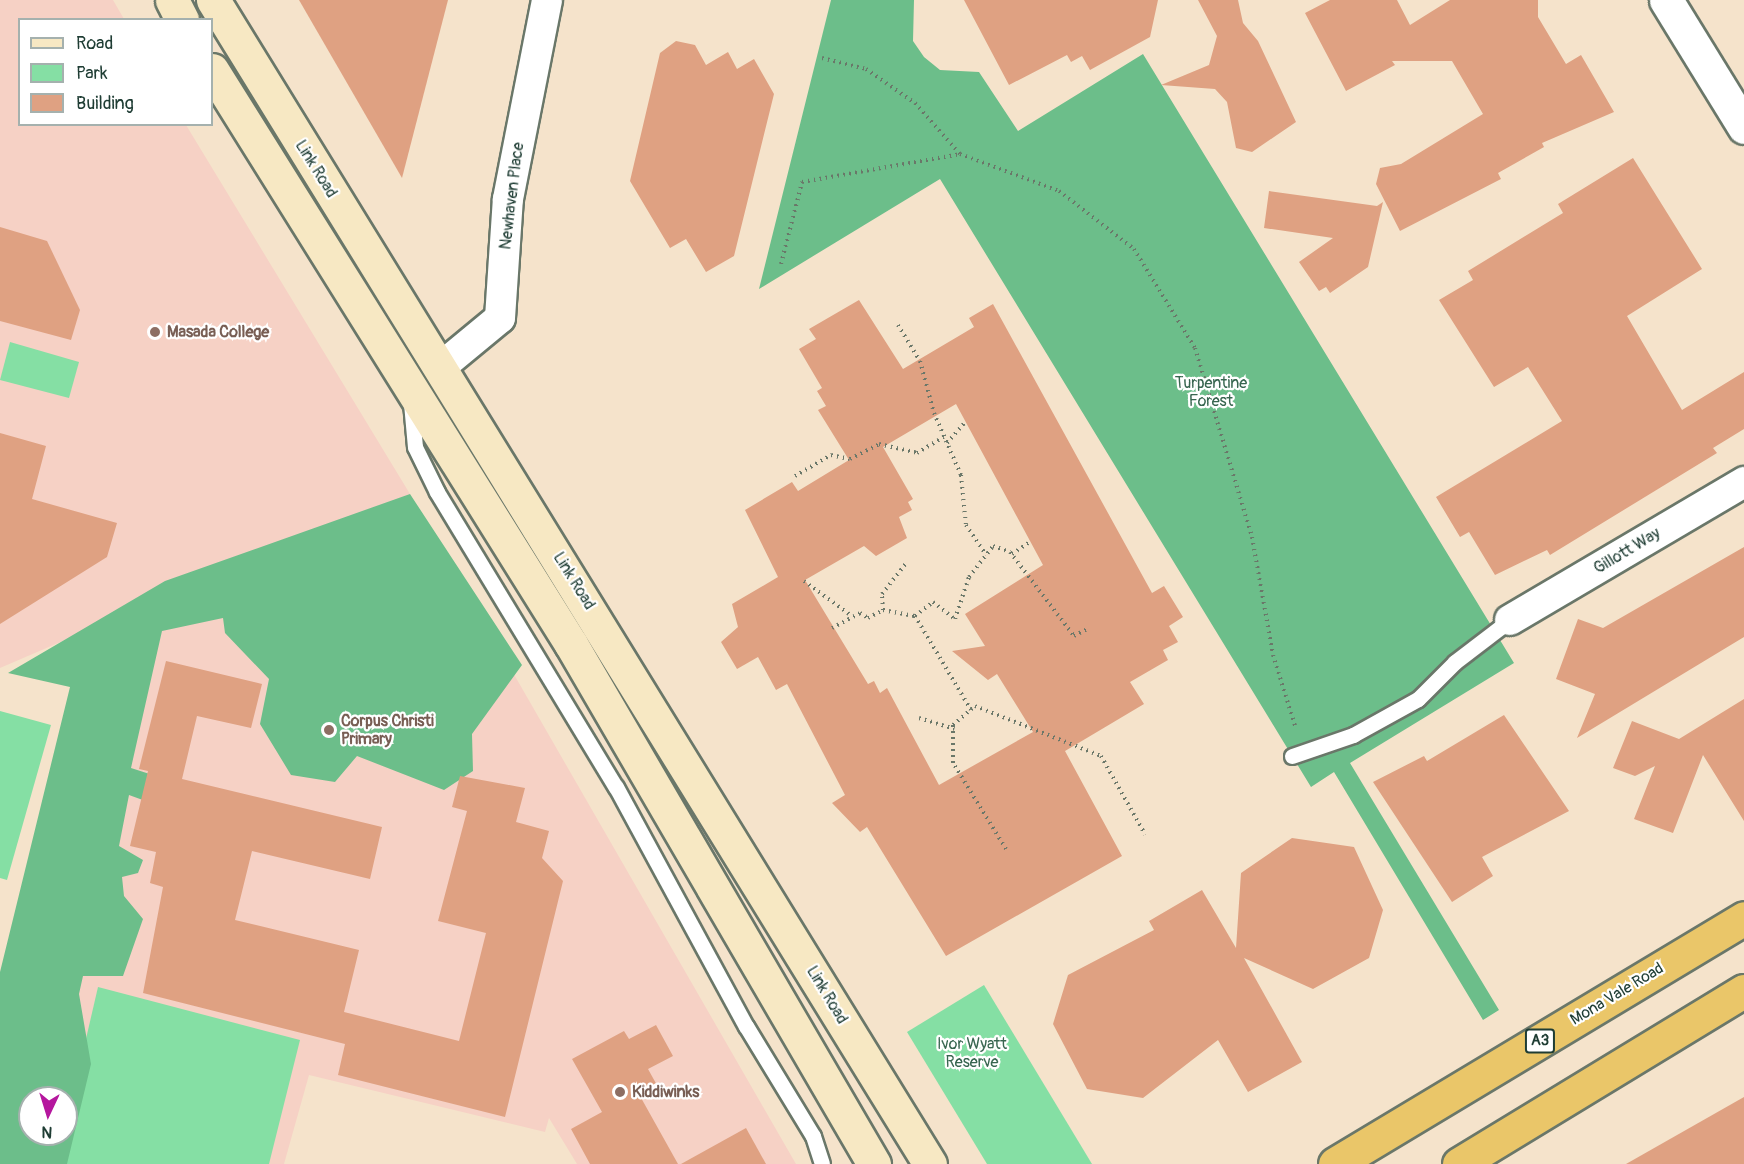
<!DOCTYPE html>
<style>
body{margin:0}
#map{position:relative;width:1744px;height:1164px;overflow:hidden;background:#f5e3cb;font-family:Pangolin,sans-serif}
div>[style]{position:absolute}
.built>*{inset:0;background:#f6d1c5}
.green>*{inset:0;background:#85dfa4}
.forest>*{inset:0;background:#6cbe8a}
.building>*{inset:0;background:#dfa182}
.path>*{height:4px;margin-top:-2px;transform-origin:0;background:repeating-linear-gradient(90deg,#6a7769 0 1.5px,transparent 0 6px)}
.roads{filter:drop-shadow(2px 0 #6a7769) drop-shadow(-2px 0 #6a7769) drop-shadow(0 2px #6a7769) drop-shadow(0 -2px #6a7769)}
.service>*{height:15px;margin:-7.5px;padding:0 7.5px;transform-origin:7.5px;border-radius:7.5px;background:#fff}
.minor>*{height:30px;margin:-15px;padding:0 15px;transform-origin:15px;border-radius:15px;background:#fff}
.tertiary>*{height:33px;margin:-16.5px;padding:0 16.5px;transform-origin:16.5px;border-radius:16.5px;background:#fff}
.secondary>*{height:33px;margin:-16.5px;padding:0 16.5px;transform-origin:16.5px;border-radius:16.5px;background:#f7e8c3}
.trunk>*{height:33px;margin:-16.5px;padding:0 16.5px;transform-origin:16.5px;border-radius:16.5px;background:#eac669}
.dots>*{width:16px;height:16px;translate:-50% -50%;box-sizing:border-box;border:3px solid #fff;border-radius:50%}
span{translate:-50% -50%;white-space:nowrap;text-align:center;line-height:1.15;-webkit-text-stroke:4.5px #fff;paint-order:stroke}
.shield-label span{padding:2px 4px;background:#fff;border:2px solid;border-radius:4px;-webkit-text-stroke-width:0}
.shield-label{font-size:15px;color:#1f3d34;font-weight:700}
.street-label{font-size:16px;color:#1f3d34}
.education-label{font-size:16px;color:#785e54;font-weight:700}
.left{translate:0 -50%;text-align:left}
.park-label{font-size:16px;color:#386650}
.legend{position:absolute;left:18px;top:18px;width:195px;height:108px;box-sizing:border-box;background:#fff;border:2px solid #a5b1ae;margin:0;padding:8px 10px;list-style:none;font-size:18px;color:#1f3d34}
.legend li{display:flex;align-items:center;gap:12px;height:30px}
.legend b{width:30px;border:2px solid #a5b1ae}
.north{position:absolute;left:18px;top:1086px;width:60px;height:60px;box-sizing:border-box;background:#fff;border:2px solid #a5b1ae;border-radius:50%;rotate:184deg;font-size:16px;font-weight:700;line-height:24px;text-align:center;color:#1f3d34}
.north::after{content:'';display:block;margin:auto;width:21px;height:27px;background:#b5179e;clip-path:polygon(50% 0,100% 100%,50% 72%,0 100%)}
</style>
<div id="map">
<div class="built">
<i style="clip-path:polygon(evenodd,0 0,113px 0,124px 19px,20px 20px,20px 124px,186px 125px,410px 494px,796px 1164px,577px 1164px,549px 1118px,545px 1132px,309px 1075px,284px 1164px,1px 1164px,144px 606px,0 668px,0 0,30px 1098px,66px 1098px,66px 1134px,30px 1134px,30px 1098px)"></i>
</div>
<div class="green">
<i style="clip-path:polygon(10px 342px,79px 362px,69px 398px,0 380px)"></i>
<i style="clip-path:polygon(0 711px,51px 725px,7px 880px,0 878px)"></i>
<i style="clip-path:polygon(984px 985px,1092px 1164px,987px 1164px,907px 1032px)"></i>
<i style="clip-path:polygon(98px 987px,300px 1040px,269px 1164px,57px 1164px)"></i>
</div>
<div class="forest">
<i style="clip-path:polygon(831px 0,914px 0,913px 41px,924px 57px,940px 70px,979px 72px,1018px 131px,1143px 54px,1514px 663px,1350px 763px,1499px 1010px,1483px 1020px,1334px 772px,1311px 787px,940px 179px,759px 289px)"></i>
<i style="clip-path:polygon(evenodd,410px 494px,522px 665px,472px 734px,473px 771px,444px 790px,357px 756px,335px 782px,291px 775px,260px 724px,269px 679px,225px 633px,223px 618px,162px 631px,131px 768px,159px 777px,151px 803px,129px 795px,119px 846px,143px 860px,138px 873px,122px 877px,124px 896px,143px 919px,123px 976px,83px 976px,79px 994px,91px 1064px,67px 1164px,0 1164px,0 972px,70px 687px,8px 673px,165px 581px,410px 494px,30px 1098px,66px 1098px,66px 1134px,30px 1134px,30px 1098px)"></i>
</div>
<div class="building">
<i style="clip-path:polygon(299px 0,448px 0,402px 178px)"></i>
<i style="clip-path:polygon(964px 0,1158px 0,1150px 37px,1090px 70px,1082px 56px,1071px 62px,1067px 55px,1009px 85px)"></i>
<i style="clip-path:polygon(1198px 0,1238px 0,1243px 23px,1258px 41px,1296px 122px,1252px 152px,1236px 148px,1227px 102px,1215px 89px,1161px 85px,1209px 65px,1217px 36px)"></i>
<i style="clip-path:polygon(1330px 0,1397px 0,1410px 25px,1450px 0,1538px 0,1538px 17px,1566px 64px,1581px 55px,1614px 112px,1542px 143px,1544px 147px,1498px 173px,1501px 179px,1400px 231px,1376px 184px,1380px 168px,1401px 164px,1483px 114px,1452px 61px,1392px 61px,1395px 65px,1346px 91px,1305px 13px)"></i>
<i style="clip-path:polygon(676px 41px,695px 45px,706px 65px,728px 52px,737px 69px,754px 59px,774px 94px,734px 256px,706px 272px,686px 239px,670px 248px,630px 181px,660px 53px)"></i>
<i style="clip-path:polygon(1633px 158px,1702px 269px,1627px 316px,1682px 410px,1744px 372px,1744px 429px,1713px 448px,1717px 453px,1550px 555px,1547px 550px,1495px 575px,1469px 532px,1460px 537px,1436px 497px,1562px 421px,1528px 367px,1494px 387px,1439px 300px,1473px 280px,1468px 271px,1563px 213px,1558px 204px)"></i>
<i style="clip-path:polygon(1269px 191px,1377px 206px,1383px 202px,1368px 267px,1330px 293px,1326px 287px,1319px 291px,1299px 262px,1333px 238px,1264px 228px)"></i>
<i style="clip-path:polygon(0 227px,47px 241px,80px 310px,71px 340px,0 321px)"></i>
<i style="clip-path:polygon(evenodd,859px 300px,903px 369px,974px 327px,969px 318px,993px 304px,1152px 593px,1164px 586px,1183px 617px,1169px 626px,1178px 642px,1163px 650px,1168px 660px,1130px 682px,1144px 704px,1065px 751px,1122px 856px,946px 956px,867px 827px,860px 832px,832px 803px,845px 795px,787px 684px,776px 690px,758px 657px,737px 669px,721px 642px,738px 627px,732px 604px,778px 577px,745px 510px,792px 482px,798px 491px,849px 460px,818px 410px,826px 406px,817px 391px,822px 388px,799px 349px,816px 339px,809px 329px,859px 300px,956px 404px,1043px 565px,965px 614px,985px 646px,952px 651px,988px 680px,997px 674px,1033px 732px,939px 785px,887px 688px,880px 693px,874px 681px,868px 684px,805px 580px,864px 546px,876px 556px,907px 538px,899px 517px,912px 510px,908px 502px,913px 499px,883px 447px,956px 404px)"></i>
<i style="clip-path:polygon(0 433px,46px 446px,32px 499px,117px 523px,107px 557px,0 624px)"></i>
<i style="clip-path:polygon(1744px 547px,1744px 637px,1577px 738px,1595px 694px,1556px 679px,1578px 619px,1603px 628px)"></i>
<i style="clip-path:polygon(166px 661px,262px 684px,251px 728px,197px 716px,182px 779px,382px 827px,370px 879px,252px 851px,235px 920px,359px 950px,344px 1012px,459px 1041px,486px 933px,438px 921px,467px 811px,452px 807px,460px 776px,525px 788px,516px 822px,549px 831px,542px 858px,563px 881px,505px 1117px,338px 1075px,345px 1044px,143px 993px,163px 887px,150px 883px,156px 852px,130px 846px,148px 771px,139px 769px)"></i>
<i style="clip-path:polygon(1744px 699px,1744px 821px,1703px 755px,1673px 833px,1634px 819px,1655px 766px,1635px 776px,1613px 768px,1632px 721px,1679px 739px)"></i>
<i style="clip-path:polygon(1504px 715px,1569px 811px,1482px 857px,1493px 876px,1452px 902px,1373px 782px,1424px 756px,1427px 761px)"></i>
<i style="clip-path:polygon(1292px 838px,1354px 847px,1383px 910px,1369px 958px,1313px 989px,1244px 958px,1302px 1062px,1248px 1092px,1218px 1040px,1143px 1098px,1087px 1089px,1053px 1024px,1068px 975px,1154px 930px,1149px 921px,1202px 890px,1236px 948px,1241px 873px)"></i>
<i style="clip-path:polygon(656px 1025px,673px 1056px,648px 1069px,658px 1087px,640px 1096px,678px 1164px,590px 1164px,571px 1129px,602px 1112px,572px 1059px,624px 1031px,629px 1039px)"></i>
<i style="clip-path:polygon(1744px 1097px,1744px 1164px,1626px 1164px)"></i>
<i style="clip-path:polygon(746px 1128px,766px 1164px,681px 1164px)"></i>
</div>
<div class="path">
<i style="left:822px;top:58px;width:45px;rotate:14deg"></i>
<i style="left:866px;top:69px;width:60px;rotate:34.8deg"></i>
<i style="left:915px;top:103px;width:68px;rotate:48.6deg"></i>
<i style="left:781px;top:264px;width:85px;rotate:-75.6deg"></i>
<i style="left:802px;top:182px;width:160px;rotate:-10deg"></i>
<i style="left:960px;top:154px;width:106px;rotate:20.5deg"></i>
<i style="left:1059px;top:191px;width:95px;rotate:37.7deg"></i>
<i style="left:1134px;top:249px;width:116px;rotate:58.4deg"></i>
<i style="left:1195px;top:348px;width:197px;rotate:73.2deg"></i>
<i style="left:1252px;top:537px;width:120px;rotate:79.9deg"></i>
<i style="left:1273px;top:655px;width:77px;rotate:72.7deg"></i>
<i style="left:898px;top:325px;width:42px;rotate:58.6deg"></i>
<i style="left:920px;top:361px;width:54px;rotate:74.9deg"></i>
<i style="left:934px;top:413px;width:68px;rotate:66.5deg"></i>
<i style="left:961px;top:475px;width:50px;rotate:84.3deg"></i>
<i style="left:966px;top:525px;width:36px;rotate:56deg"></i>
<i style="left:947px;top:443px;width:29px;rotate:-49deg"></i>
<i style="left:795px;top:476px;width:42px;rotate:-30.3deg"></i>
<i style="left:831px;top:455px;width:19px;rotate:12deg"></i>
<i style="left:850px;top:459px;width:33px;rotate:-27deg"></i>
<i style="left:879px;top:444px;width:39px;rotate:13deg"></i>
<i style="left:917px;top:453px;width:31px;rotate:-31deg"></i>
<i style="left:1012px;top:554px;width:22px;rotate:-34deg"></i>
<i style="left:804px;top:581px;width:59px;rotate:36.1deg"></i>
<i style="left:883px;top:610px;width:16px;rotate:-94deg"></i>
<i style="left:882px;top:594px;width:41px;rotate:-52deg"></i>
<i style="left:915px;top:616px;width:109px;rotate:59.2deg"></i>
<i style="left:832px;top:628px;width:32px;rotate:-28deg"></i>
<i style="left:860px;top:613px;width:9px;rotate:32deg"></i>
<i style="left:868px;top:618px;width:17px;rotate:-28deg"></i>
<i style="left:883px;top:610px;width:33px;rotate:11deg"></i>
<i style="left:915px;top:616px;width:23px;rotate:-38deg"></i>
<i style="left:933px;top:602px;width:28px;rotate:38deg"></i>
<i style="left:955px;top:619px;width:44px;rotate:-71.6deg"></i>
<i style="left:969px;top:577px;width:39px;rotate:-52deg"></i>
<i style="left:993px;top:546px;width:18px;rotate:19deg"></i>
<i style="left:1010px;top:552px;width:106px;rotate:52.7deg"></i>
<i style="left:1074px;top:636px;width:17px;rotate:-28deg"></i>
<i style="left:919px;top:718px;width:37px;rotate:17deg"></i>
<i style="left:1006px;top:849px;width:101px;rotate:-121.6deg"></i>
<i style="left:953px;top:763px;width:38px;rotate:-90deg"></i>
<i style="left:953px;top:725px;width:29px;rotate:-41deg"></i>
<i style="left:975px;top:706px;width:136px;rotate:21.6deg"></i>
<i style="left:1101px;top:756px;width:90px;rotate:60.6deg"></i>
</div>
<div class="roads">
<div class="service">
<i style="left:411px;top:403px;width:44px;rotate:84.8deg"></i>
<i style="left:415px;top:447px;width:50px;rotate:63.9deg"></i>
<i style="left:437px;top:492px;width:345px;rotate:58.8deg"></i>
<i style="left:616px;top:787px;width:272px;rotate:61.5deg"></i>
<i style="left:746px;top:1026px;width:129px;rotate:58.7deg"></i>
<i style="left:813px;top:1136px;width:29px;rotate:72deg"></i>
<i style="left:1292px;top:756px;width:65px;rotate:-19deg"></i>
<i style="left:1353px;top:735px;width:74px;rotate:-29deg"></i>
<i style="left:1418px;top:699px;width:52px;rotate:-45deg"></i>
<i style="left:1455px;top:662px;width:69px;rotate:-37.4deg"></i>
</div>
<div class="minor">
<i style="left:442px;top:366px;width:75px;rotate:-39.6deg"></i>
<i style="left:500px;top:318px;width:119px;rotate:-86.2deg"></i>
<i style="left:508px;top:199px;width:203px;rotate:-78.9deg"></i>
<i style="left:1510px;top:620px;width:272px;rotate:-30.5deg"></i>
</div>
<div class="tertiary">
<i style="left:1666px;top:0;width:149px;rotate:58.4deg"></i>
</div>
<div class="secondary">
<i style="left:172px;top:0;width:22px;rotate:63deg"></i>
<i style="left:213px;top:0;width:1367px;rotate:58.37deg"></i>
<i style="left:212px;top:70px;width:677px;rotate:57.98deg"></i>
<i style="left:571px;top:644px;width:602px;rotate:59.77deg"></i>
</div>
<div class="trunk">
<i style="left:1335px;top:1164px;width:477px;rotate:-31deg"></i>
<i style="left:1459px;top:1164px;width:333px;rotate:-31.3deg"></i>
</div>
</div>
<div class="dots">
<i style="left:155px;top:332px;background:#8d6e63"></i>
<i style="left:329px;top:730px;background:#8d6e63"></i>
<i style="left:620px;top:1092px;background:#8d6e63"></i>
</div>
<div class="shield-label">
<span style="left:1540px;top:1041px">A3</span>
</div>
<div class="street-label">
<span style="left:316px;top:169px;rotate:58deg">Link Road</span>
<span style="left:512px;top:196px;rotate:-83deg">Newhaven Place</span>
<span style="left:1627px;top:551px;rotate:-31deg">Gillott Way</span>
<span style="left:574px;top:581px;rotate:58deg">Link Road</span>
<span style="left:1617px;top:994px;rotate:-31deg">Mona Vale Road</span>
<span style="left:827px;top:995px;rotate:59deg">Link Road</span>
</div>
<div class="education-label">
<span class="left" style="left:167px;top:332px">Masada College</span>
<span class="left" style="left:341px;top:730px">Corpus Christi<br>Primary</span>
<span class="left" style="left:632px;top:1092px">Kiddiwinks</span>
</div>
<div class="park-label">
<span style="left:1211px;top:392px">Turpentine<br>Forest</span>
<span style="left:972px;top:1053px">Ivor Wyatt<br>Reserve</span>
</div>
<ul class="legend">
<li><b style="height:8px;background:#f7e8c3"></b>Road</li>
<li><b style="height:16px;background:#85dfa4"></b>Park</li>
<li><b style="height:16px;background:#dfa182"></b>Building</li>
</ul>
<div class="north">N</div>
</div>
